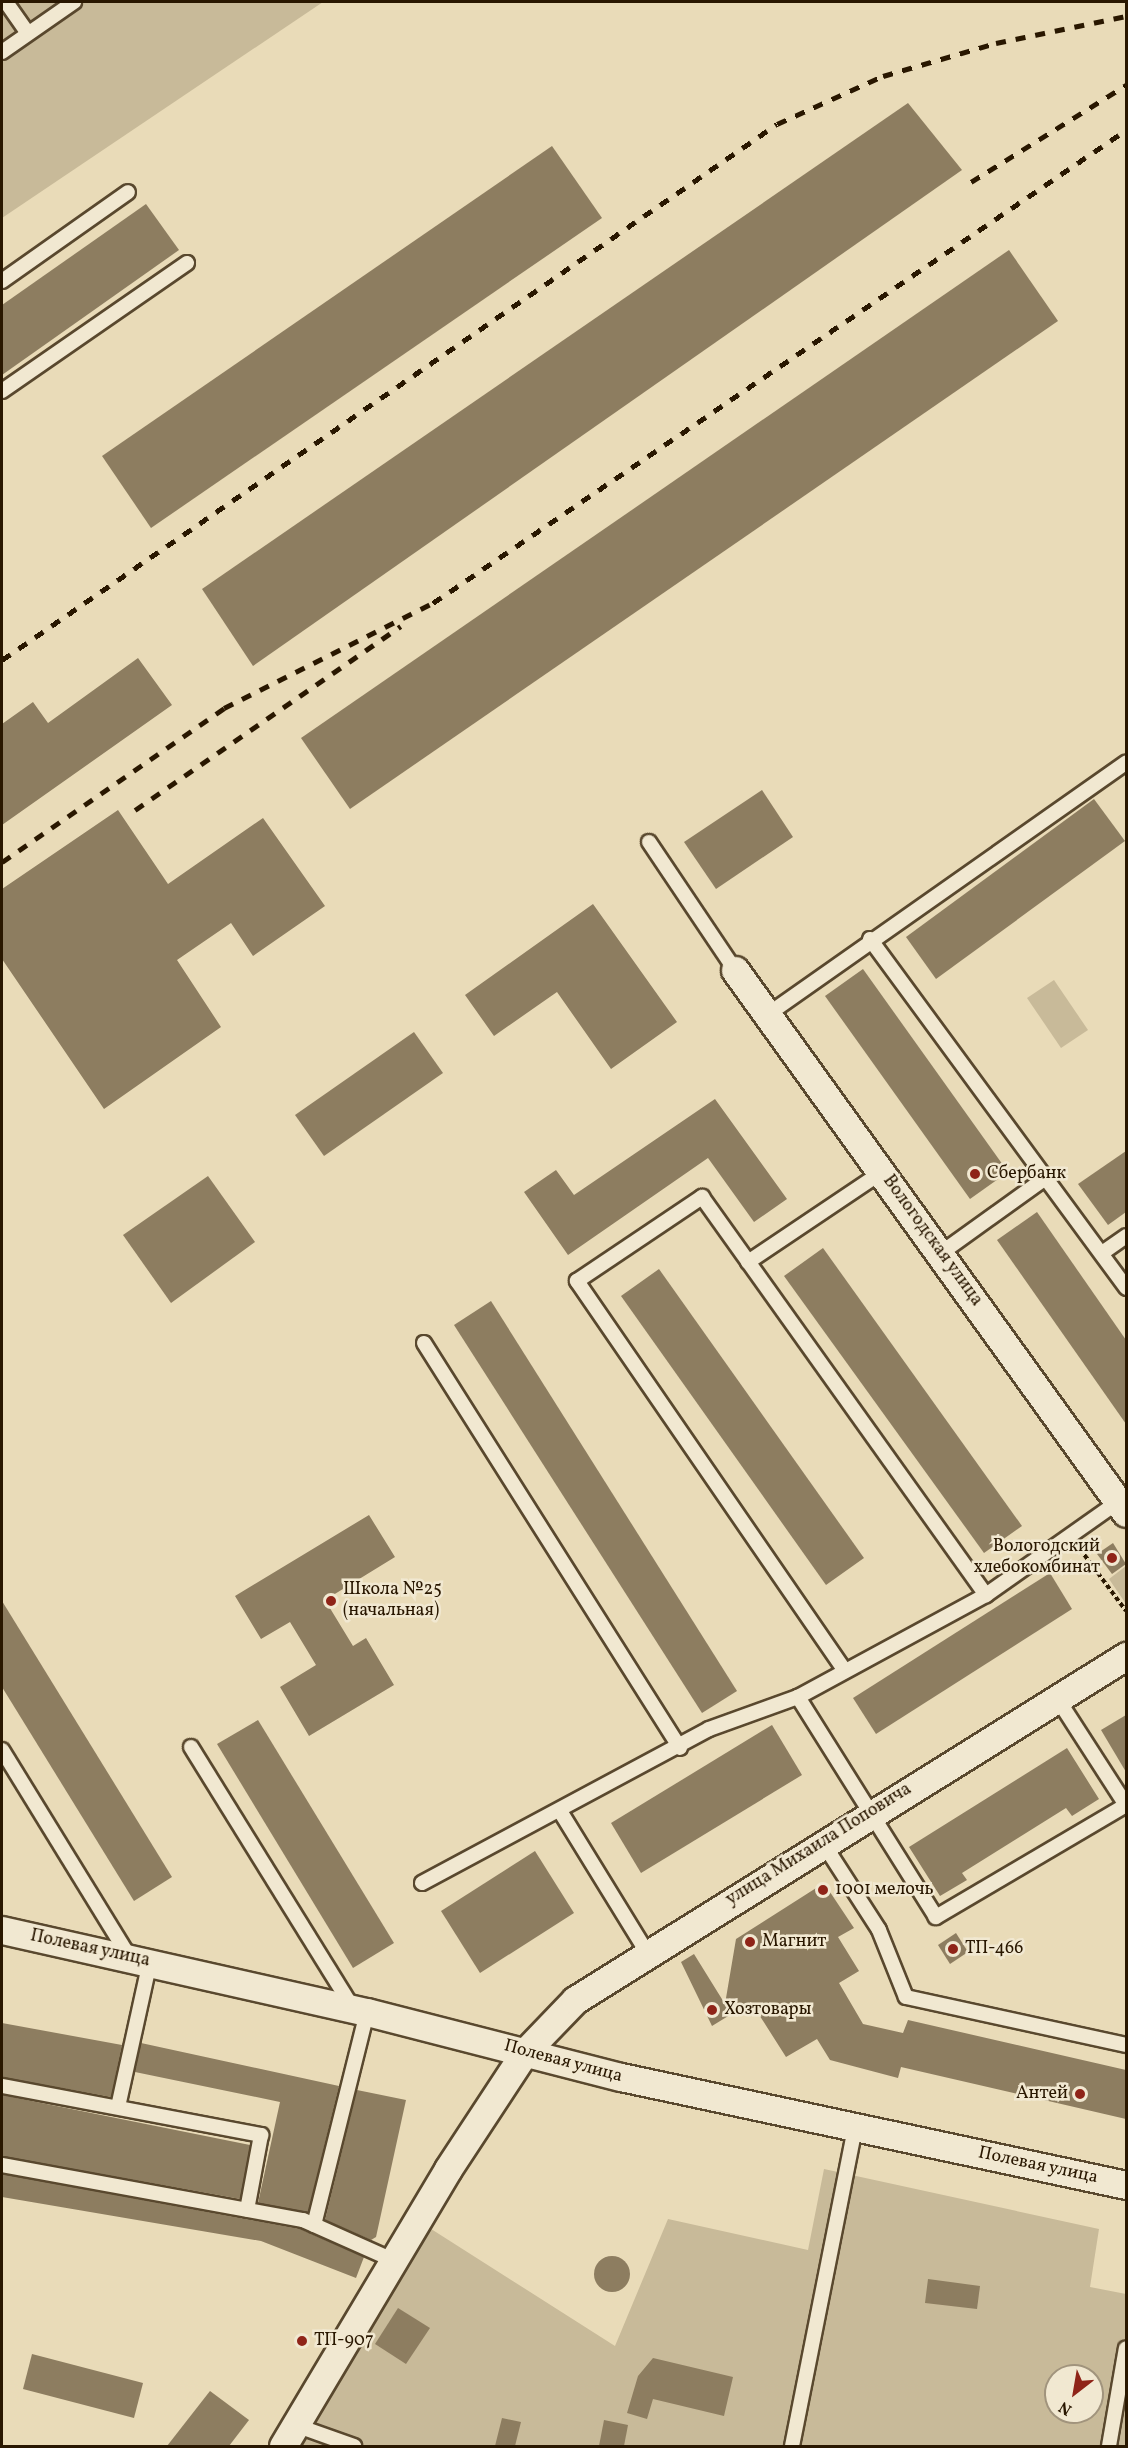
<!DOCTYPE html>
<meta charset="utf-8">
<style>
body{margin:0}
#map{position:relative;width:1128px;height:2448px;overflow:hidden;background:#e9dbb8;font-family:Vollkorn,serif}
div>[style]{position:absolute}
.green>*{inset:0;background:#c8ba99}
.building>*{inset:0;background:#8d7d60}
.round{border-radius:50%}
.path>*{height:4px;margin-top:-2px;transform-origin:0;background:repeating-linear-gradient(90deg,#291700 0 4.5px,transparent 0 7.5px)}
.roads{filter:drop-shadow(2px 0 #59482e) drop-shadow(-2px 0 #59482e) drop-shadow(0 2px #59482e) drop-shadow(0 -2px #59482e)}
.lane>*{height:14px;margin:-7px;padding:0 7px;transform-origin:7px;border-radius:7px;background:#f1e8d1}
.street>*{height:27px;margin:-13.5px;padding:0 13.5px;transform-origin:13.5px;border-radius:13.5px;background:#f1e8d1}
.rail>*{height:4.5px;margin-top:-2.25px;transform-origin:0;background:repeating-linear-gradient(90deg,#291700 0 10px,transparent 0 20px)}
.dots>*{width:16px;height:16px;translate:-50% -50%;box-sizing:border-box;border:3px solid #f1e8d1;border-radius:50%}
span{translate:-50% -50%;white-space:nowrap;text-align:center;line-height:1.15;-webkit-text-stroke:5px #f1e8d1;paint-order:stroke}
.poi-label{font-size:18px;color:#291700}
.left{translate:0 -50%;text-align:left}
.right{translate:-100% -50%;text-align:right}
.street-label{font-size:18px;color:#291700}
.frame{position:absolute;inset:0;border:3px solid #291700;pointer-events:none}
.north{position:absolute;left:1044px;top:2364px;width:60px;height:60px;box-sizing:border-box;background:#f1e8d1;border:2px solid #a1947d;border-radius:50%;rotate:211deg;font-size:16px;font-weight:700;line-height:24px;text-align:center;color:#291700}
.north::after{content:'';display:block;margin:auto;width:21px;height:27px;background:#8f2418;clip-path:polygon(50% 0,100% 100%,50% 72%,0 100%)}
</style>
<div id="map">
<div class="green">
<i style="clip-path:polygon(2px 2px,323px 2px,2px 218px)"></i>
<i style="clip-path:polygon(1054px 980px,1088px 1030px,1061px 1048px,1027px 998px)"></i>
<i style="clip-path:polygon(1126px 1566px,1126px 1604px,1109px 1579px)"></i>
<i style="clip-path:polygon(evenodd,824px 2169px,1099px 2229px,1090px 2287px,1126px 2294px,1126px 2446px,298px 2446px,428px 2227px,615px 2346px,668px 2219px,808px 2250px,824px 2169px,1056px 2376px,1092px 2376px,1092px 2412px,1056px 2412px,1056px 2376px)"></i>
</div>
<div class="building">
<i style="clip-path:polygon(908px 103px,962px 170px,253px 666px,202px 589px)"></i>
<i style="clip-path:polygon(552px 146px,602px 218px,151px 528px,102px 456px)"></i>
<i style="clip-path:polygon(146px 204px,179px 250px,2px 375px,2px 305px)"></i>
<i style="clip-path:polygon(1009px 250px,1058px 321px,350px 809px,301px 738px)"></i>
<i style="clip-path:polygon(138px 658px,172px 705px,2px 825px,2px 724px,33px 702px,48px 723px)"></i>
<i style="clip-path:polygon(762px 790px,793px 837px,716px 889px,684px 842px)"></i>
<i style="clip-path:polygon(1094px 799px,1125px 841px,936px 979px,906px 937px)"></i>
<i style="clip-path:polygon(118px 810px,168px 884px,263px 818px,325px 906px,253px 956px,231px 923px,177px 960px,221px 1027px,104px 1109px,2px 959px,2px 889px)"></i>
<i style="clip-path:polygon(593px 904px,677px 1022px,611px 1069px,557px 992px,494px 1036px,465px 995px)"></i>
<i style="clip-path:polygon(863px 969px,1008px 1172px,970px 1199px,825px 996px)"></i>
<i style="clip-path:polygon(414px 1032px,443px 1073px,324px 1156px,295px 1115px)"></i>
<i style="clip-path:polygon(715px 1099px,787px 1199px,754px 1222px,708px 1158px,568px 1255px,524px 1192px,556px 1170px,574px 1195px)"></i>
<i style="clip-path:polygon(1126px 1151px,1126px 1212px,1108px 1225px,1078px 1184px)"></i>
<i style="clip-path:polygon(208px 1176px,255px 1242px,171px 1303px,123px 1235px)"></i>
<i style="clip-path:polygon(1037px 1212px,1126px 1340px,1126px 1424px,997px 1240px)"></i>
<i style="clip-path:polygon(823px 1248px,1022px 1526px,984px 1553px,784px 1276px)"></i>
<i style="clip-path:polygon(659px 1269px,864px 1558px,826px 1585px,621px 1296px)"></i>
<i style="clip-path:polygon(491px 1301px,737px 1691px,702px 1713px,454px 1325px)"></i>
<i style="clip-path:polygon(369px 1515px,395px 1557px,325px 1600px,353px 1646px,366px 1638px,394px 1685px,309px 1736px,280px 1687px,316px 1665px,290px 1622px,261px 1639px,235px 1596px)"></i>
<i style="clip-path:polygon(1113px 1543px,1126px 1564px,1112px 1574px,1097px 1554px)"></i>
<i style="clip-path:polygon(1050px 1573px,1072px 1609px,876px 1734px,853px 1698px)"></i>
<i style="clip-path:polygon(2px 1601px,172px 1877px,134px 1901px,2px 1687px)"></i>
<i style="clip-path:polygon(1126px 1715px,1126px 1772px,1101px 1730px)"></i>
<i style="clip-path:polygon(258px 1720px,394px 1943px,353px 1968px,217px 1744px)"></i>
<i style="clip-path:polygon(772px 1725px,802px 1775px,641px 1873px,611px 1823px)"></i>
<i style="clip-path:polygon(1067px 1748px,1099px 1799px,1072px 1816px,1066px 1808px,962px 1873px,967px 1880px,940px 1896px,909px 1847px)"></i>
<i style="clip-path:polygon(535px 1851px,574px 1913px,480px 1973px,441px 1911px)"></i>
<i style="clip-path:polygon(824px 1883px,854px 1928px,838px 1937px,859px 1971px,839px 1983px,863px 2024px,903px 2033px,908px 2020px,1126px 2070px,1126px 2119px,901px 2067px,898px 2078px,830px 2060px,817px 2039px,786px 2057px,751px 2002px,712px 2026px,681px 1962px,694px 1954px,725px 2004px,736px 1939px)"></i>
<i style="clip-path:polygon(956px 1933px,968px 1952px,950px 1964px,938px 1945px)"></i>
<i style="clip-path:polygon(2px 2023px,122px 2045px,111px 2097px,2px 2077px)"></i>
<i style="clip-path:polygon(141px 2043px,339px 2086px,308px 2212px,258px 2203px,280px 2102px,135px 2072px)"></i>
<i style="clip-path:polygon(357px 2090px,406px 2100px,376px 2237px,371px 2240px,325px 2220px)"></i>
<i style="clip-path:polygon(2px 2095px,250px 2145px,240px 2199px,2px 2156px)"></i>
<i style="clip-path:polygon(2px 2174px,300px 2229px,364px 2257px,356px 2278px,261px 2241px,2px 2197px)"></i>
<i class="round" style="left:594px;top:2256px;width:36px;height:36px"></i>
<i style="clip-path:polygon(928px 2279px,980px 2286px,977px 2309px,925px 2303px)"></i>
<i style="clip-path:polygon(398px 2308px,430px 2328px,406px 2364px,375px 2344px)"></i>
<i style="clip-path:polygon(32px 2354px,143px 2383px,134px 2418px,23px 2389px)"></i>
<i style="clip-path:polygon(653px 2358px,733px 2377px,724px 2416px,653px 2399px,647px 2419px,627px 2413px,638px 2376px)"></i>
<i style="clip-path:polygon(210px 2391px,249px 2420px,229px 2446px,167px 2446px)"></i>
<i style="clip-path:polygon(502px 2418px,521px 2422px,515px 2446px,495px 2446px)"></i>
<i style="clip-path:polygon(604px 2420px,628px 2425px,624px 2446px,599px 2446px)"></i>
</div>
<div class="path">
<i style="left:1080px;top:1549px;width:77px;rotate:53.4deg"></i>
</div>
<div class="roads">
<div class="lane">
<i style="left:6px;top:2px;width:38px;rotate:55deg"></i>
<i style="left:2px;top:52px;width:88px;rotate:-34.8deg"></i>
<i style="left:2px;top:281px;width:154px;rotate:-35.2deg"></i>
<i style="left:2px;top:391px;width:225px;rotate:-34.7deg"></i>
<i style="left:649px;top:842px;width:154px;rotate:56.1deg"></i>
<i style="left:870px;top:939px;width:433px;rotate:53.7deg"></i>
<i style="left:767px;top:1015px;width:439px;rotate:-35.1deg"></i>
<i style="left:941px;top:1253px;width:132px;rotate:-35.7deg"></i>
<i style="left:1102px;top:1253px;width:29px;rotate:-35deg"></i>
<i style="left:748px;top:1262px;width:161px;rotate:-33.9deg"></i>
<i style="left:424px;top:1343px;width:479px;rotate:57.7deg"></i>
<i style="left:843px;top:1668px;width:470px;rotate:-124.5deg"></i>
<i style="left:577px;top:1281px;width:151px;rotate:-33.9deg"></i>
<i style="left:702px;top:1197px;width:489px;rotate:54.5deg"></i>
<i style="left:1057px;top:1698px;width:127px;rotate:57.2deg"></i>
<i style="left:1126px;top:1805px;width:221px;rotate:149.5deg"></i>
<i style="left:936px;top:1917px;width:260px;rotate:-122.1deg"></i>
<i style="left:798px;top:1697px;width:214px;rotate:-28.5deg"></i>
<i style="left:986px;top:1595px;width:166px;rotate:-35.2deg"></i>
<i style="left:191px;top:1747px;width:307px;rotate:58.2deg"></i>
<i style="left:2px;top:1750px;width:244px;rotate:58.4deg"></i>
<i style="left:560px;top:1811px;width:168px;rotate:58.4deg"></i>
<i style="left:823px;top:1843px;width:103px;rotate:57.2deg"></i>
<i style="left:879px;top:1930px;width:72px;rotate:68.1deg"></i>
<i style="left:906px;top:1997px;width:225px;rotate:12.3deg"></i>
<i style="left:422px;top:1883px;width:326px;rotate:-28.2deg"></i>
<i style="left:709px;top:1729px;width:95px;rotate:-19.8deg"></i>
<i style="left:2px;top:2086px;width:264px;rotate:10.7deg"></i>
<i style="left:261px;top:2135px;width:76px;rotate:100.6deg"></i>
<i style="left:118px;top:2107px;width:148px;rotate:-77.6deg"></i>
<i style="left:2px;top:2165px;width:306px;rotate:10.4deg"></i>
<i style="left:303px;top:2220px;width:98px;rotate:24deg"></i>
<i style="left:314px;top:2225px;width:219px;rotate:-76deg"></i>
<i style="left:295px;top:2425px;width:63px;rotate:19.6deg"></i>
<i style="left:792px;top:2446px;width:324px;rotate:-78.8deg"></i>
<i style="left:1109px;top:2446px;width:99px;rotate:-80.2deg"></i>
</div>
<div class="street">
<i style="left:735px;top:970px;width:669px;rotate:54.24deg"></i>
<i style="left:2px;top:1930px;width:374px;rotate:12.7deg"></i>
<i style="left:367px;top:2012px;width:262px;rotate:14.4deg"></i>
<i style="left:621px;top:2077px;width:516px;rotate:12.07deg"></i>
<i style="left:283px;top:2446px;width:322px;rotate:-59.2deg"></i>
<i style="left:448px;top:2169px;width:140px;rotate:-56.7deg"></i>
<i style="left:525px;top:2052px;width:72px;rotate:-46.1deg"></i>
<i style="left:575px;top:2000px;width:650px;rotate:-31.98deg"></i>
</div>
</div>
<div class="rail">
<i style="left:971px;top:182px;width:183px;rotate:-32deg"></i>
<i style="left:2px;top:660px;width:942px;rotate:-34.67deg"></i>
<i style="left:777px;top:124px;width:116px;rotate:-24.4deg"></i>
<i style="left:883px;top:76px;width:118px;rotate:-16.3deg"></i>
<i style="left:996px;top:43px;width:133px;rotate:-11.7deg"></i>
<i style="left:135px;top:810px;width:323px;rotate:-34.7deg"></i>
<i style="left:2px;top:862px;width:270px;rotate:-34.7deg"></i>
<i style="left:224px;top:708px;width:234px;rotate:-26.7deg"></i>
<i style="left:433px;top:603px;width:839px;rotate:-34.32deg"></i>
</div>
<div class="dots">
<i style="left:975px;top:1174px;background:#8f2418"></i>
<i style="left:1112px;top:1558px;background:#8f2418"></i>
<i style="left:331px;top:1601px;background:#8f2418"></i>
<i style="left:823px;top:1890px;background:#8f2418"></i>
<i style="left:750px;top:1942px;background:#8f2418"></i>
<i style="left:953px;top:1949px;background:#8f2418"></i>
<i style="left:712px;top:2010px;background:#8f2418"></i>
<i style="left:1080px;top:2094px;background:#8f2418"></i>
<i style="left:302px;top:2341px;background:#8f2418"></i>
</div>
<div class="poi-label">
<span class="left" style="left:987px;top:1174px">Сбербанк</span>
<span class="right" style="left:1100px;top:1558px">Вологодский<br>хлебокомбинат</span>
<span class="left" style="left:343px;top:1601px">Школа №25<br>(начальная)</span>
<span class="left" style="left:835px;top:1890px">1001 мелочь</span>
<span class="left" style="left:762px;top:1942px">Магнит</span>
<span class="left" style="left:965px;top:1949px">ТП-466</span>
<span class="left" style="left:724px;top:2010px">Хозтовары</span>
<span class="right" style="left:1068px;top:2094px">Антей</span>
<span class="left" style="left:314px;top:2341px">ТП-907</span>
</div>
<div class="street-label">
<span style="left:932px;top:1241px;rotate:54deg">Вологодская улица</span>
<span style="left:819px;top:1845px;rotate:-32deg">улица Михаила Поповича</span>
<span style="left:90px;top:1949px;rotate:12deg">Полевая улица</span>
<span style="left:563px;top:2062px;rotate:15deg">Полевая улица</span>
<span style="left:1038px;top:2166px;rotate:12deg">Полевая улица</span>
</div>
<div class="frame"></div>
<div class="north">N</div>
</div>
